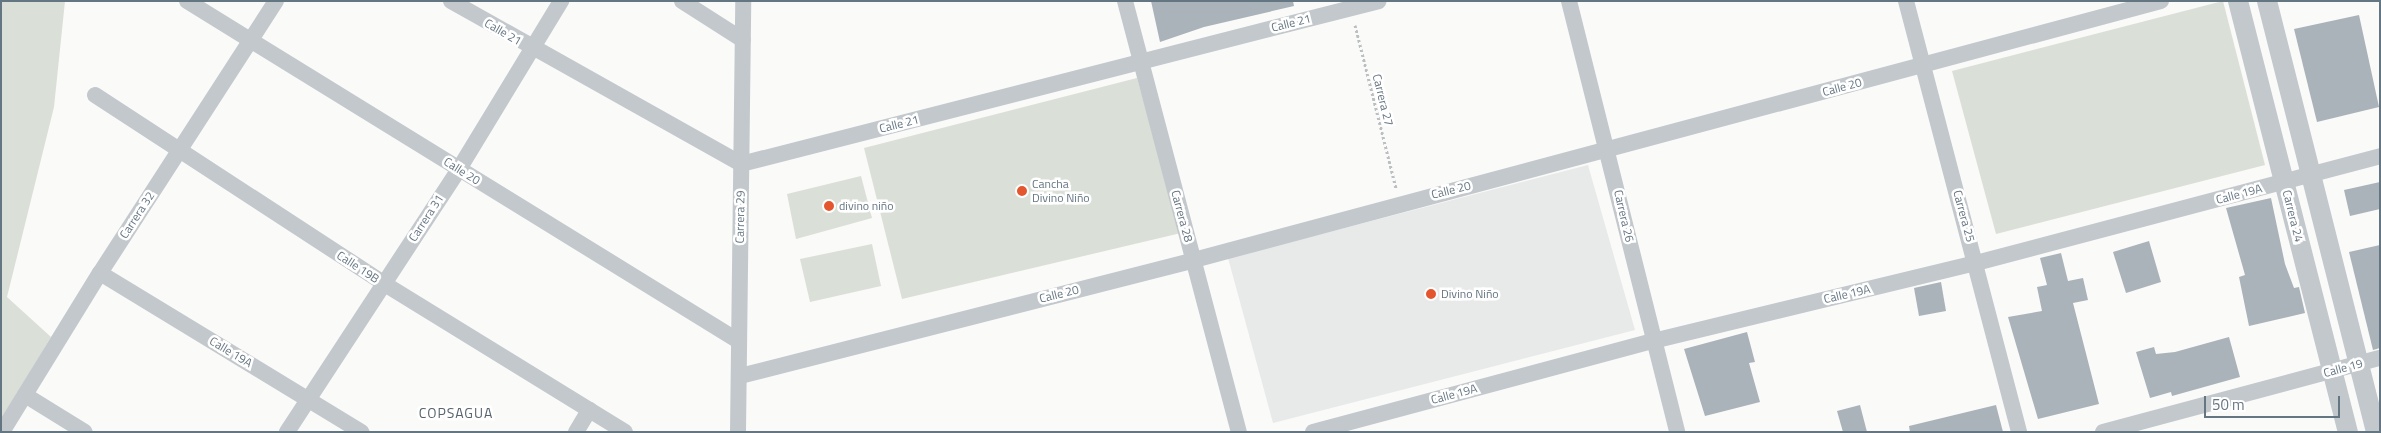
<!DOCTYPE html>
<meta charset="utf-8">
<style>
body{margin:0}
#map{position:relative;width:2381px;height:433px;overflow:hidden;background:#fafaf8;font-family:"Titillium Web",sans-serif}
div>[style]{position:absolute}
.built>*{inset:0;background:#e8e9e9}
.green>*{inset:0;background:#dadfd7}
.building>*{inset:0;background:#aab3b9}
.path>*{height:3px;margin-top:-1.5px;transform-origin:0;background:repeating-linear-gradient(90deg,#bbbfc2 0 2.5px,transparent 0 5px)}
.minor>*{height:16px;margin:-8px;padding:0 8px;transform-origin:8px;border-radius:8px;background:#c3c8cc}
.tertiary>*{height:20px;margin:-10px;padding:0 10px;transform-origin:10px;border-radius:10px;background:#c3c8cc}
.dots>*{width:14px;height:14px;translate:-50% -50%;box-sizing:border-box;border:2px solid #fff;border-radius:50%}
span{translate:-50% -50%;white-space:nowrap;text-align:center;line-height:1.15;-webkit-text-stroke:5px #fff;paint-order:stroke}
.street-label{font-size:12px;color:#657683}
.poi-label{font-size:12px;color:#657683}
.left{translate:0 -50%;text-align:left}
.neighbourhood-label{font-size:14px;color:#57646e;letter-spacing:1px}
.frame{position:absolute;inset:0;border:2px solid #657683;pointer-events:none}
.scale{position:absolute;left:2204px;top:396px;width:136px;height:22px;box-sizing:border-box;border:2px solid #657683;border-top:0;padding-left:6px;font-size:15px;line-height:18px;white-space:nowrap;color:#657683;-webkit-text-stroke:4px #fff;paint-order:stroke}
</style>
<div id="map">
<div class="built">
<i style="clip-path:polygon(1588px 165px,1635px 330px,1273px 423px,1228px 258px)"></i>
</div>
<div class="green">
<i style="clip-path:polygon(1px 1px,65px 1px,54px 107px,7px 297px,51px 337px,4px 415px,1px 425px)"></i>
<i style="clip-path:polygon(2223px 1px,2265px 165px,1996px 234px,1952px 71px)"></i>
<i style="clip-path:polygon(1137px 78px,1181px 233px,902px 299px,864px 148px)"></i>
<i style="clip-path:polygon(861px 176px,872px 218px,796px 239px,787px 194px)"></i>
<i style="clip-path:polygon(872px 244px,881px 286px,810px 302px,800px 259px)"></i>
</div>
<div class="building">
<i style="clip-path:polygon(1151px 1px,1293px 1px,1294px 6px,1204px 27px,1160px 42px)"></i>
<i style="clip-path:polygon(2359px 15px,2379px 107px,2317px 122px,2294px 29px)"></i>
<i style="clip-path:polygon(2380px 182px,2380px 209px,2350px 216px,2344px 190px)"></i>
<i style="clip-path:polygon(2271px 198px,2285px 264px,2294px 288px,2299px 287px,2305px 313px,2249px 326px,2239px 277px,2245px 275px,2226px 208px)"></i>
<i style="clip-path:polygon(2149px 241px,2161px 282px,2126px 293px,2113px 252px)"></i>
<i style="clip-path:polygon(2380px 245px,2380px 348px,2373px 350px,2349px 252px)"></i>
<i style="clip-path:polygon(2061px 253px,2068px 281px,2083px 278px,2088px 300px,2073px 303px,2099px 404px,2038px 419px,2008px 317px,2042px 311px,2037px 287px,2047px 285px,2040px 258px)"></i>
<i style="clip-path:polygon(1941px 282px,1946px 311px,1919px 316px,1914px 288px)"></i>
<i style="clip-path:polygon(1747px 332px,1755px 362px,1749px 363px,1760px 402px,1705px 416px,1684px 349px)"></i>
<i style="clip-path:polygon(2229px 337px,2240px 377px,2172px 396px,2171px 392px,2150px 398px,2136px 352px,2154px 347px,2156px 354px,2175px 352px)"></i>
<i style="clip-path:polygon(1860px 405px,1867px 432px,1843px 432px,1837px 411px)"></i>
<i style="clip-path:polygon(1996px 405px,2003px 432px,1910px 432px,1909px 426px)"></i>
</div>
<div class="path">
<i style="left:1355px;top:25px;width:168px;rotate:75.9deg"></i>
</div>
<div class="minor">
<i style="left:187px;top:1px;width:646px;rotate:31.65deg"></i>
<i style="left:451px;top:1px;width:333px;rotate:29.3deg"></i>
<i style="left:741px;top:164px;width:658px;rotate:-14.33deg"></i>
<i style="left:682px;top:1px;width:72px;rotate:32.6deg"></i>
<i style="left:1125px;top:1px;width:446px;rotate:75.2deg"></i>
<i style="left:1569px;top:1px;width:444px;rotate:75.9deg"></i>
<i style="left:1906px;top:1px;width:446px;rotate:75.3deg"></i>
<i style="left:95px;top:95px;width:344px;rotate:33.1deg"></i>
<i style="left:383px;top:283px;width:284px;rotate:31.6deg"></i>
<i style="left:100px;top:273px;width:306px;rotate:31.3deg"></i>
<i style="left:740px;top:376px;width:469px;rotate:-14.3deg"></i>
<i style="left:1194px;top:260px;width:1001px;rotate:-14.99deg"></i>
<i style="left:25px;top:395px;width:70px;rotate:31.7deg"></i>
<i style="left:2px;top:432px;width:187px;rotate:-58.4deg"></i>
<i style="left:100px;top:273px;width:324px;rotate:-57.1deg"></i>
<i style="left:287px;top:432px;width:314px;rotate:-56.8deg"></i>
<i style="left:459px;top:169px;width:197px;rotate:-58.7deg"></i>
<i style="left:576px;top:432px;width:26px;rotate:-59deg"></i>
<i style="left:738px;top:432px;width:431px;rotate:-89.3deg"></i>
<i style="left:1313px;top:432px;width:352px;rotate:-15deg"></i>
<i style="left:1653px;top:341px;width:332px;rotate:-13.6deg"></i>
<i style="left:1976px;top:263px;width:418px;rotate:-14.8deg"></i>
<i style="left:2103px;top:432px;width:287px;rotate:-15deg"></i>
</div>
<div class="tertiary">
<i style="left:2238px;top:1px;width:445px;rotate:75.7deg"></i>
<i style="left:2267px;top:1px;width:445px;rotate:75.8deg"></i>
</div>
<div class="dots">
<i style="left:1022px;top:191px;background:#e4572e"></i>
<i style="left:829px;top:206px;background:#e4572e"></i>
<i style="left:1431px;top:294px;background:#e4572e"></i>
</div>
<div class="street-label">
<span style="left:1291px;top:23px;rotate:-14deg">Calle 21</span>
<span style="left:503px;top:32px;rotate:30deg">Calle 21</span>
<span style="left:1842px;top:87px;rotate:-15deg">Calle 20</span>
<span style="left:1383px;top:100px;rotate:76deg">Carrera 27</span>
<span style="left:899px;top:124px;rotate:-14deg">Calle 21</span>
<span style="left:462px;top:171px;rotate:32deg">Calle 20</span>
<span style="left:1451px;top:190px;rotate:-14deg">Calle 20</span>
<span style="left:2239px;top:194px;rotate:-15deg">Calle 19A</span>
<span style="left:137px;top:215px;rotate:-57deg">Carrera 32</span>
<span style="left:1182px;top:216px;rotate:75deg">Carrera 28</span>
<span style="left:1624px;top:216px;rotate:77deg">Carrera 26</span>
<span style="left:1964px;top:216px;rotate:75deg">Carrera 25</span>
<span style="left:2293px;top:216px;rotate:76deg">Carrera 24</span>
<span style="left:740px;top:217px;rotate:-89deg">Carrera 29</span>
<span style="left:426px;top:218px;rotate:-57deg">Carrera 31</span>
<span style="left:358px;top:267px;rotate:33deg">Calle 19B</span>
<span style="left:1059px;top:294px;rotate:-14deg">Calle 20</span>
<span style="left:1847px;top:294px;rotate:-13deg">Calle 19A</span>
<span style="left:231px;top:352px;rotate:31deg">Calle 19A</span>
<span style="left:2343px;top:368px;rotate:-15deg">Calle 19</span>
<span style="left:1454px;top:394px;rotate:-15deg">Calle 19A</span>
</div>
<div class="poi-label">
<span class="left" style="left:1032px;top:191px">Cancha<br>Divino Niño</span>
<span class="left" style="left:839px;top:206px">divino niño</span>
<span class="left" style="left:1441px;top:294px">Divino Niño</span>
</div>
<div class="neighbourhood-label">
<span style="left:456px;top:413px">COPSAGUA</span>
</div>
<div class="frame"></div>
<div class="scale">50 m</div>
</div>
